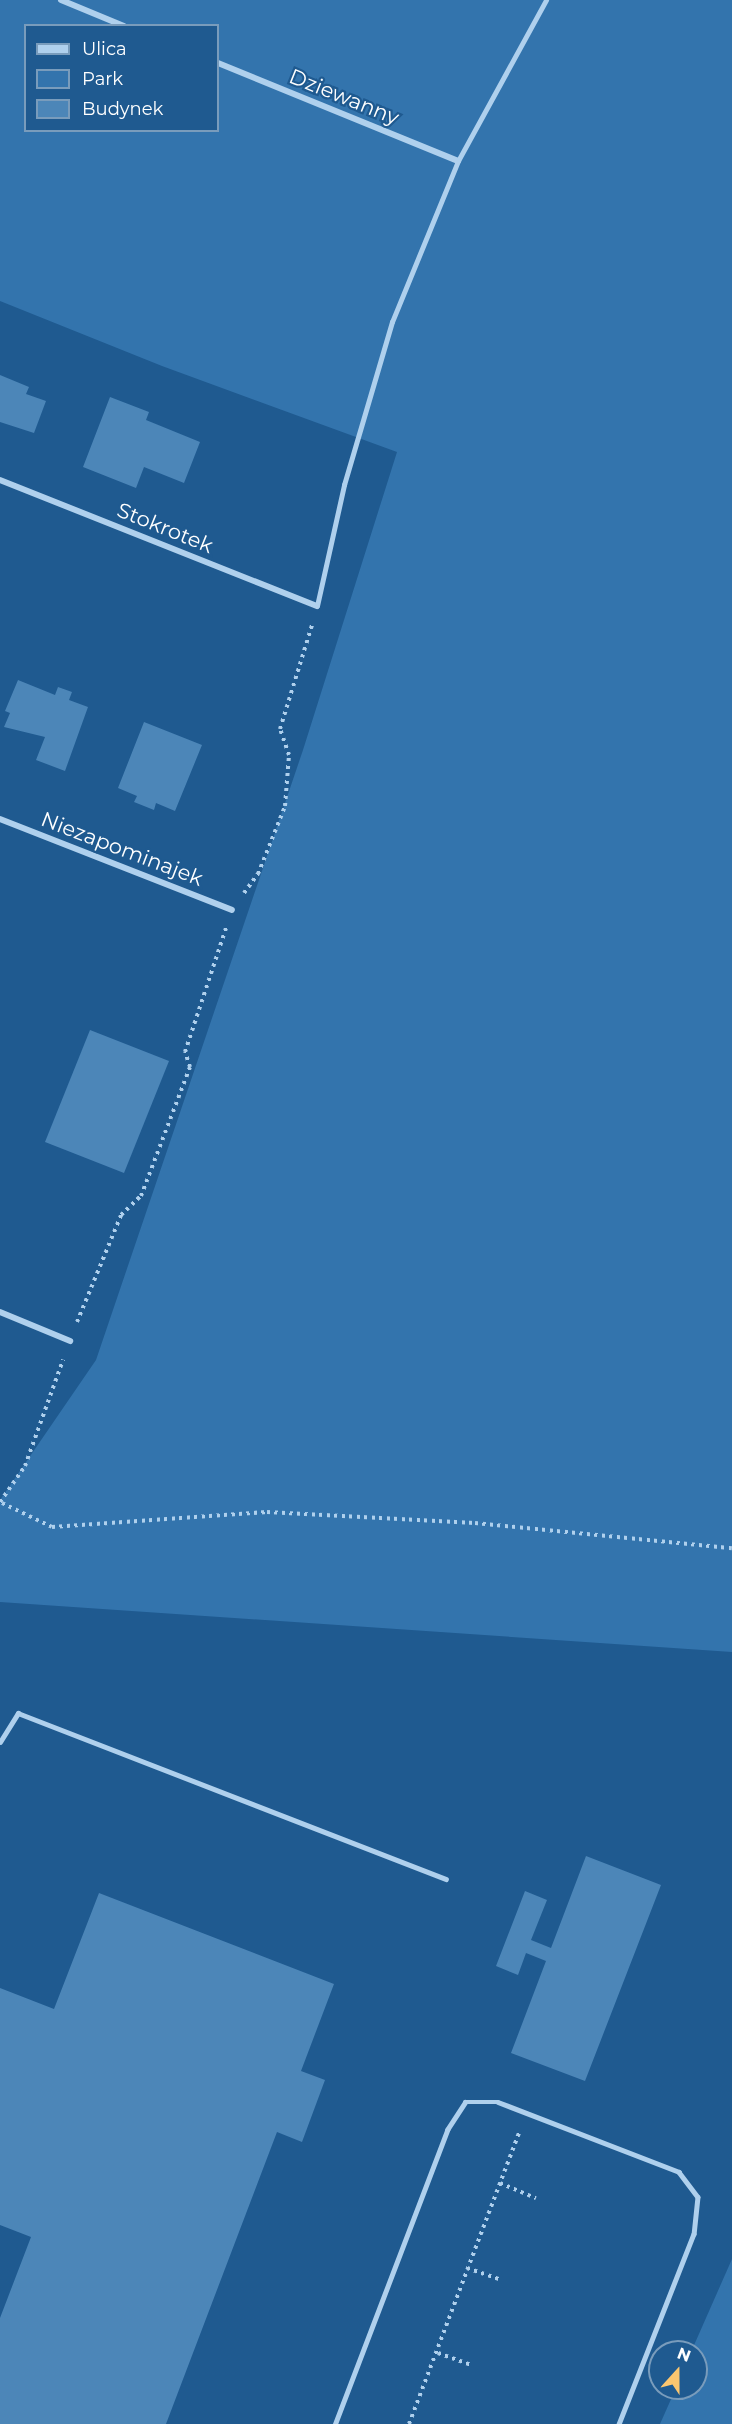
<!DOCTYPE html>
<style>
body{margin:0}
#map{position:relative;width:732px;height:2424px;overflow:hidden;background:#1f5a90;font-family:Montserrat,sans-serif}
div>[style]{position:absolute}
.green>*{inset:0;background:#3374ad}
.building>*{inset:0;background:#4c86b8}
.path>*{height:4px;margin-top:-2px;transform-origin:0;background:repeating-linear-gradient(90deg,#afd0ed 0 3px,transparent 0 7.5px)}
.lane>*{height:4.5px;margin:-2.25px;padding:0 2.25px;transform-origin:2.25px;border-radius:2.25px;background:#afd0ed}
.street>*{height:6px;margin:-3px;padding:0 3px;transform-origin:3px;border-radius:3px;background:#afd0ed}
span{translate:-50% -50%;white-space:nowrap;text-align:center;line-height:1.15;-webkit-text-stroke:4.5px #1f5a90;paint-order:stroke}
.street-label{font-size:21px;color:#fff}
.legend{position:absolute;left:24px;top:24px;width:195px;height:108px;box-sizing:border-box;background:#1f5a90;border:2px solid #799cbc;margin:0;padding:8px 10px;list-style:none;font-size:18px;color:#fff}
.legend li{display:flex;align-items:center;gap:12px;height:30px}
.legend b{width:30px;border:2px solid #799cbc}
.north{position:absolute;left:648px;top:2340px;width:60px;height:60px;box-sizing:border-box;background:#1f5a90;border:2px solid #799cbc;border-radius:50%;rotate:21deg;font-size:16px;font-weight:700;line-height:24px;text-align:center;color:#fff}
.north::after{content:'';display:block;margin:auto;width:21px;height:27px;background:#fbc66f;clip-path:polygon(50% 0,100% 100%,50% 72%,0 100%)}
</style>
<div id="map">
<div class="green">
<i style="clip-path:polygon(evenodd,0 0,732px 0,732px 1652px,0 1602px,0 1500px,96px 1360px,303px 750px,397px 452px,162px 366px,0 301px,0 0,26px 26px,218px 26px,218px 130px,26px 130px,26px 26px)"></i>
<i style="clip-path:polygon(732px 2259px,732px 2424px,660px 2424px,676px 2388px,696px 2388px,696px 2352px,691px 2352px)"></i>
</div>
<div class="building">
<i style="clip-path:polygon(0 375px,29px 387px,26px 394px,46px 401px,34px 433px,0 422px)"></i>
<i style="clip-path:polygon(110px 397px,149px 412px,146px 420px,200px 442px,184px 483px,144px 467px,136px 488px,83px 467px)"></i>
<i style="clip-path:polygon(18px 680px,55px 695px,58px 687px,72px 692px,69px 700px,88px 707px,65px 771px,36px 760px,45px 737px,4px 727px,10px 713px,5px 711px)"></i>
<i style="clip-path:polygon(144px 722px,202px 745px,175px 811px,156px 803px,154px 810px,134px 802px,137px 796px,118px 788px)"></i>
<i style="clip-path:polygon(90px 1030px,169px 1061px,124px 1173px,45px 1142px)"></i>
<i style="clip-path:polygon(586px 1856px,661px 1885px,585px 2081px,511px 2053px,546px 1961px,526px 1953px,518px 1975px,496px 1966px,525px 1891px,547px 1900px,531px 1940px,551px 1948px)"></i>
<i style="clip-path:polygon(99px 1893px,334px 1984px,301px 2071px,325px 2080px,302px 2142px,277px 2132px,166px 2424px,0 2424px,0 2318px,31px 2237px,0 2225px,0 1988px,54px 2009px)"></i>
</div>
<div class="path">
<i style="left:244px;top:893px;width:24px;rotate:-54deg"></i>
<i style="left:258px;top:874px;width:73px;rotate:-68.3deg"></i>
<i style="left:285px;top:806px;width:51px;rotate:-85.5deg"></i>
<i style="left:289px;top:755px;width:28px;rotate:-109deg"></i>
<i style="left:280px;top:729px;width:109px;rotate:-72.9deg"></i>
<i style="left:77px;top:1322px;width:116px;rotate:-67.6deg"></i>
<i style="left:121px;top:1215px;width:28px;rotate:-44deg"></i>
<i style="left:141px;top:1196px;width:138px;rotate:-69.2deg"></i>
<i style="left:190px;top:1067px;width:16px;rotate:-108deg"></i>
<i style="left:185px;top:1052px;width:131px;rotate:-71.7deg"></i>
<i style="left:0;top:1502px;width:44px;rotate:-55.2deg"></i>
<i style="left:25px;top:1466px;width:113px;rotate:-70.3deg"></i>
<i style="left:2px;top:1503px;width:55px;rotate:25.6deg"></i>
<i style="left:52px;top:1527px;width:216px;rotate:-4deg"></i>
<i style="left:267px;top:1512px;width:208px;rotate:3deg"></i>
<i style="left:475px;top:1523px;width:258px;rotate:5.6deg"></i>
<i style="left:500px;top:2183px;width:39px;rotate:23deg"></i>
<i style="left:467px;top:2268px;width:37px;rotate:19deg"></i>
<i style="left:438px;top:2353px;width:35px;rotate:20deg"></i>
<i style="left:409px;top:2424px;width:313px;rotate:-69.3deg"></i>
</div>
<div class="lane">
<i style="left:317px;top:606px;width:124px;rotate:-77.4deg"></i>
<i style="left:344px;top:485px;width:170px;rotate:-73.6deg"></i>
<i style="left:392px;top:322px;width:174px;rotate:-67.7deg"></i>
<i style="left:458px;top:161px;width:183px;rotate:-61.3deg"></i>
<i style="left:0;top:1742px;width:34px;rotate:-58deg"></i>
<i style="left:18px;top:1713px;width:459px;rotate:21.2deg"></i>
<i style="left:335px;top:2424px;width:315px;rotate:-69.1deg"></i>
<i style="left:447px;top:2130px;width:33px;rotate:-57deg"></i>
<i style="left:465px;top:2102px;width:33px"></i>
<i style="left:498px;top:2102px;width:194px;rotate:21.1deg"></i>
<i style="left:679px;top:2172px;width:31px;rotate:53deg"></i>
<i style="left:698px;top:2197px;width:37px;rotate:96deg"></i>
<i style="left:694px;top:2234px;width:204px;rotate:111.5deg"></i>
</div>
<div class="street">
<i style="left:61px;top:0;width:68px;rotate:22.4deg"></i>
<i style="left:218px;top:63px;width:259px;rotate:22.2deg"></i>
<i style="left:0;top:480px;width:341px;rotate:21.7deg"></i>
<i style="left:0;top:819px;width:249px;rotate:21.4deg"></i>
<i style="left:0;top:1312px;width:76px;rotate:22.5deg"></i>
</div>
<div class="street-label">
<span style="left:344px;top:97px;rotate:22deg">Dziewanny</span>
<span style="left:165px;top:528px;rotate:22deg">Stokrotek</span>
<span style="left:122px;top:849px;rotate:21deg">Niezapominajek</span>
</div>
<ul class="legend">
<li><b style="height:8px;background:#afd0ed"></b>Ulica</li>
<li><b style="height:16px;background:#3374ad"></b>Park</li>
<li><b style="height:16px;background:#4c86b8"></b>Budynek</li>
</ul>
<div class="north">N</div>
</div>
